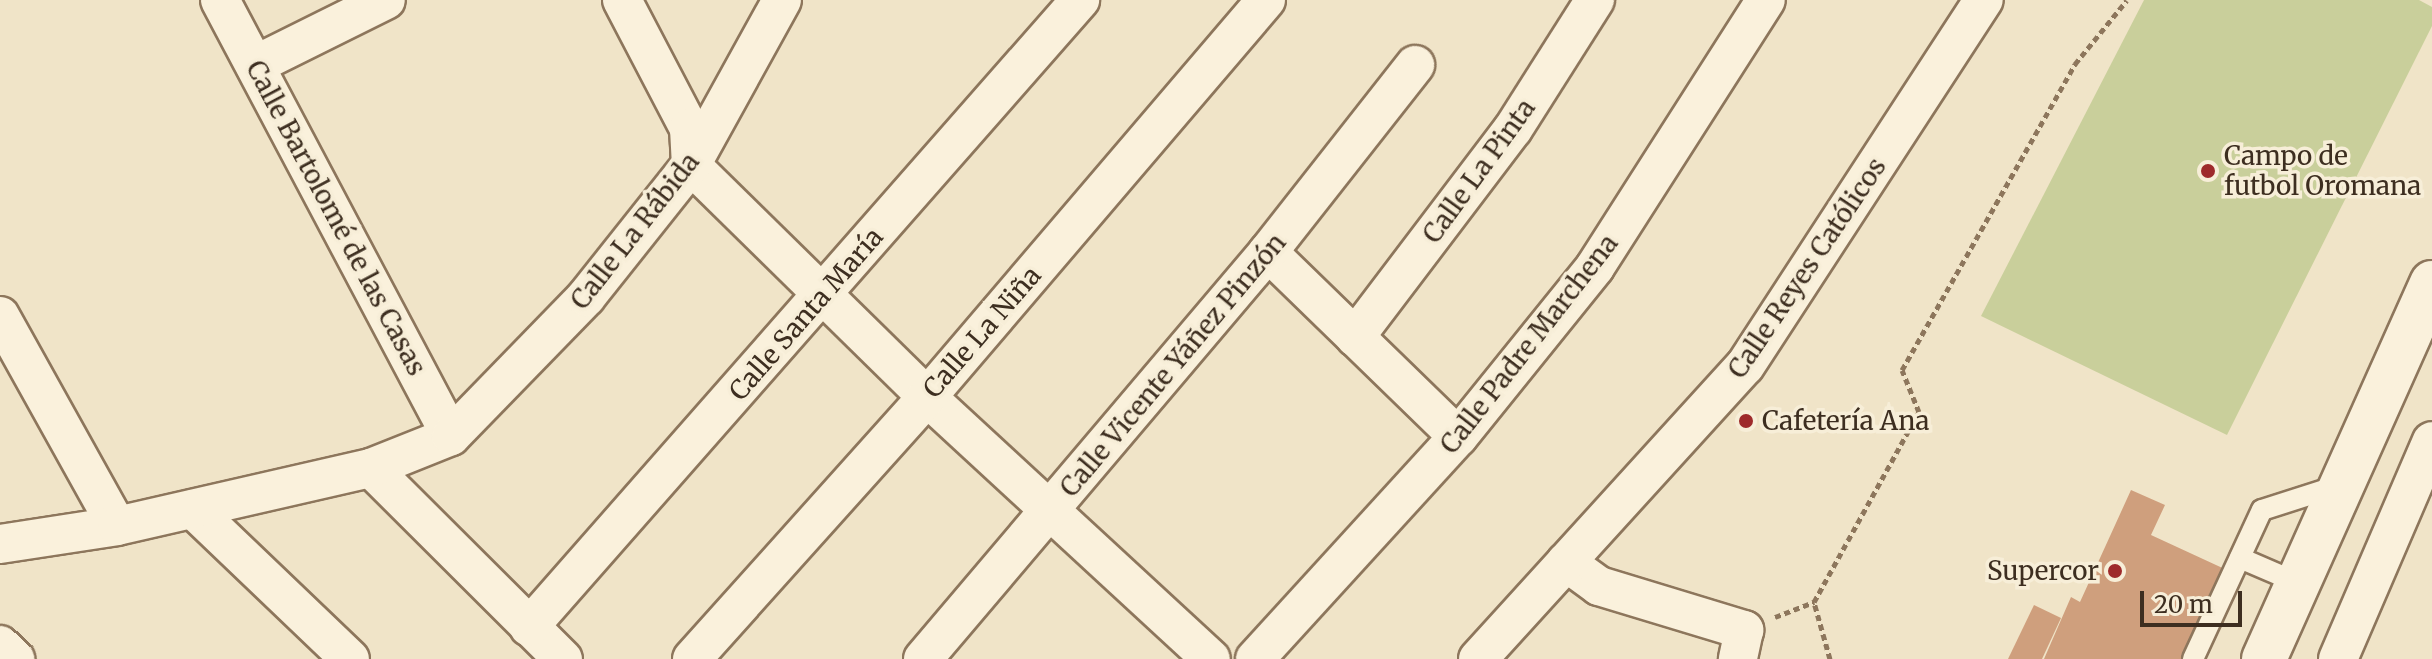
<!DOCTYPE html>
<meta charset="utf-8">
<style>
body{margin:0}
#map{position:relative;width:2432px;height:659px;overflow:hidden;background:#f0e4c8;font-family:Merriweather,serif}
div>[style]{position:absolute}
.green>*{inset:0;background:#c9cf9b}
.building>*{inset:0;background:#cf9f7d}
.path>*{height:5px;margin-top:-2.5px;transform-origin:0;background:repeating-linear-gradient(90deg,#8d765c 0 6px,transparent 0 10px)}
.roads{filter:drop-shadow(2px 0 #8d765c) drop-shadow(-2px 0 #8d765c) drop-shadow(0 2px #8d765c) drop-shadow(0 -2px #8d765c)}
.lane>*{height:20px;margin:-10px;padding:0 10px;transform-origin:10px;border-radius:10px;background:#faf1dc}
.street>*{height:38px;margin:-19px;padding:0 19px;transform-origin:19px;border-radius:19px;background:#faf1dc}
.secondary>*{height:44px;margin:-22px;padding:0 22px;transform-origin:22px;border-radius:22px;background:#faf1dc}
.dots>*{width:22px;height:22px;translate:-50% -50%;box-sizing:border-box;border:4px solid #f7eed8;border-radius:50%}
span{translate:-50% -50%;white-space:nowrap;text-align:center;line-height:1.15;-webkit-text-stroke:7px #f7eed8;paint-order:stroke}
.poi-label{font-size:26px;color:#3d2e20}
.left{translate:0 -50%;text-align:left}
.right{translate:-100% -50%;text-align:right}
.street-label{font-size:26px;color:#3d2e20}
.scale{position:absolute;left:2140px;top:591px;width:102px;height:36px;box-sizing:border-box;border:4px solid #3d2e20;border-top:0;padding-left:10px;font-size:24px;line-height:28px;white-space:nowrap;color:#3d2e20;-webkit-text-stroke:6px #f7eed8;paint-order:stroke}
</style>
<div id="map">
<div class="green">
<i style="clip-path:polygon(2144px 0,2419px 0,2432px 7px,2432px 26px,2227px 435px,1981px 316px)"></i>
</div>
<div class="building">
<i style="clip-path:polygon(2131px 490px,2165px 505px,2151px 535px,2229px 571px,2189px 659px,2044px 659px,2071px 597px,2080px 602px)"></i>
<i style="clip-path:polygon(2034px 605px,2061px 618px,2042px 659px,2008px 659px)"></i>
</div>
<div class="path">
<i style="left:1775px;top:617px;width:42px;rotate:-21deg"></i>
<i style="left:1830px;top:659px;width:59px;rotate:-105.7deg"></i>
<i style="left:1814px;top:602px;width:217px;rotate:-61.1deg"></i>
<i style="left:1919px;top:412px;width:45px;rotate:-112deg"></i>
<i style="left:1902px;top:370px;width:352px;rotate:-60.5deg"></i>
<i style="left:2075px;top:64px;width:82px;rotate:-50.9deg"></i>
</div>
<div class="roads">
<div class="lane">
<i style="left:2240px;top:558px;width:63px;rotate:23.3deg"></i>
<i style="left:2193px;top:659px;width:164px;rotate:-65.2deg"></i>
<i style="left:2262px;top:510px;width:82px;rotate:-17.8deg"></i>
</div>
<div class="street">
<i style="left:220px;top:0;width:493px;rotate:62.1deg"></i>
<i style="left:622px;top:0;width:144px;rotate:62.4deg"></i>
<i style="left:689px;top:128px;width:37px;rotate:87deg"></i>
<i style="left:691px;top:165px;width:331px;rotate:44.5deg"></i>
<i style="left:927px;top:397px;width:386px;rotate:42.7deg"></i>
<i style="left:255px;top:65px;width:146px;rotate:-26.4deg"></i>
<i style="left:1268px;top:252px;width:265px;rotate:44.2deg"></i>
<i style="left:0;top:316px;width:240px;rotate:60.9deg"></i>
<i style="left:1355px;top:337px;width:261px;rotate:-52.8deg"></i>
<i style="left:1513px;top:129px;width:153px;rotate:-57.6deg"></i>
<i style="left:371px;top:468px;width:271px;rotate:44.9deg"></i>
<i style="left:193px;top:509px;width:217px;rotate:43.7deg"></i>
<i style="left:0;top:544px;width:118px;rotate:-8.7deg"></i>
<i style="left:117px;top:526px;width:261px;rotate:-12.9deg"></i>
<i style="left:371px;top:468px;width:86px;rotate:-21.8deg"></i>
<i style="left:451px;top:436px;width:194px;rotate:-45.8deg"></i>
<i style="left:586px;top:297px;width:169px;rotate:-51.5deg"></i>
<i style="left:691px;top:165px;width:188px;rotate:-61.1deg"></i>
<i style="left:1566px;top:562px;width:41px;rotate:36deg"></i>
<i style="left:1599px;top:586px;width:152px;rotate:16.9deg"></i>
<i style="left:1744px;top:630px;width:30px;rotate:102deg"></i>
<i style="left:529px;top:627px;width:835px;rotate:-48.69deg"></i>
<i style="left:0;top:645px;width:21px;rotate:43deg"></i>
<i style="left:692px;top:659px;width:352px;rotate:-48.1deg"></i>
<i style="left:927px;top:397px;width:522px;rotate:-49.51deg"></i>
<i style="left:923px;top:659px;width:534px;rotate:-49.71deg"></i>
<i style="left:1268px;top:252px;width:238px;rotate:-51.8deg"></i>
<i style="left:1255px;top:659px;width:301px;rotate:-47.6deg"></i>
<i style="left:1458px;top:437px;width:218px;rotate:-51.1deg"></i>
<i style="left:1595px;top:267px;width:317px;rotate:-57.4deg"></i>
<i style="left:1478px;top:659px;width:396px;rotate:-47.7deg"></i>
<i style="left:1745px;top:366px;width:437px;rotate:-56.9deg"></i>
<i style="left:2338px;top:659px;width:237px;rotate:-66.7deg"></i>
</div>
<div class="secondary">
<i style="left:2264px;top:659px;width:412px;rotate:-65.9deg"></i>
</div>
</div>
<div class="dots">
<i style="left:2208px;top:171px;background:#9e2a2b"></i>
<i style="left:1746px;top:421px;background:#9e2a2b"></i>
<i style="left:2115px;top:571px;background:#9e2a2b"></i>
</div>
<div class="poi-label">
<span class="left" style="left:2224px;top:171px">Campo de<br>futbol Oromana</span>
<span class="left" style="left:1762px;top:421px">Cafetería Ana</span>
<span class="right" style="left:2099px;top:571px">Supercor</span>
</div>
<div class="street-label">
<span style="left:1479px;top:171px;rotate:-54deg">Calle La Pinta</span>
<span style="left:336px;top:218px;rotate:62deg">Calle Bartolomé de las Casas</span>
<span style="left:635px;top:231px;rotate:-52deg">Calle La Rábida</span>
<span style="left:1807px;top:268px;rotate:-56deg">Calle Reyes Católicos</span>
<span style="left:806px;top:314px;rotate:-49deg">Calle Santa María</span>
<span style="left:982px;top:332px;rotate:-49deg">Calle La Niña</span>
<span style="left:1529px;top:344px;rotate:-52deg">Calle Padre Marchena</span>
<span style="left:1173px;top:365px;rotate:-50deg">Calle Vicente Yáñez Pinzón</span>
</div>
<div class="scale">20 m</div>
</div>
